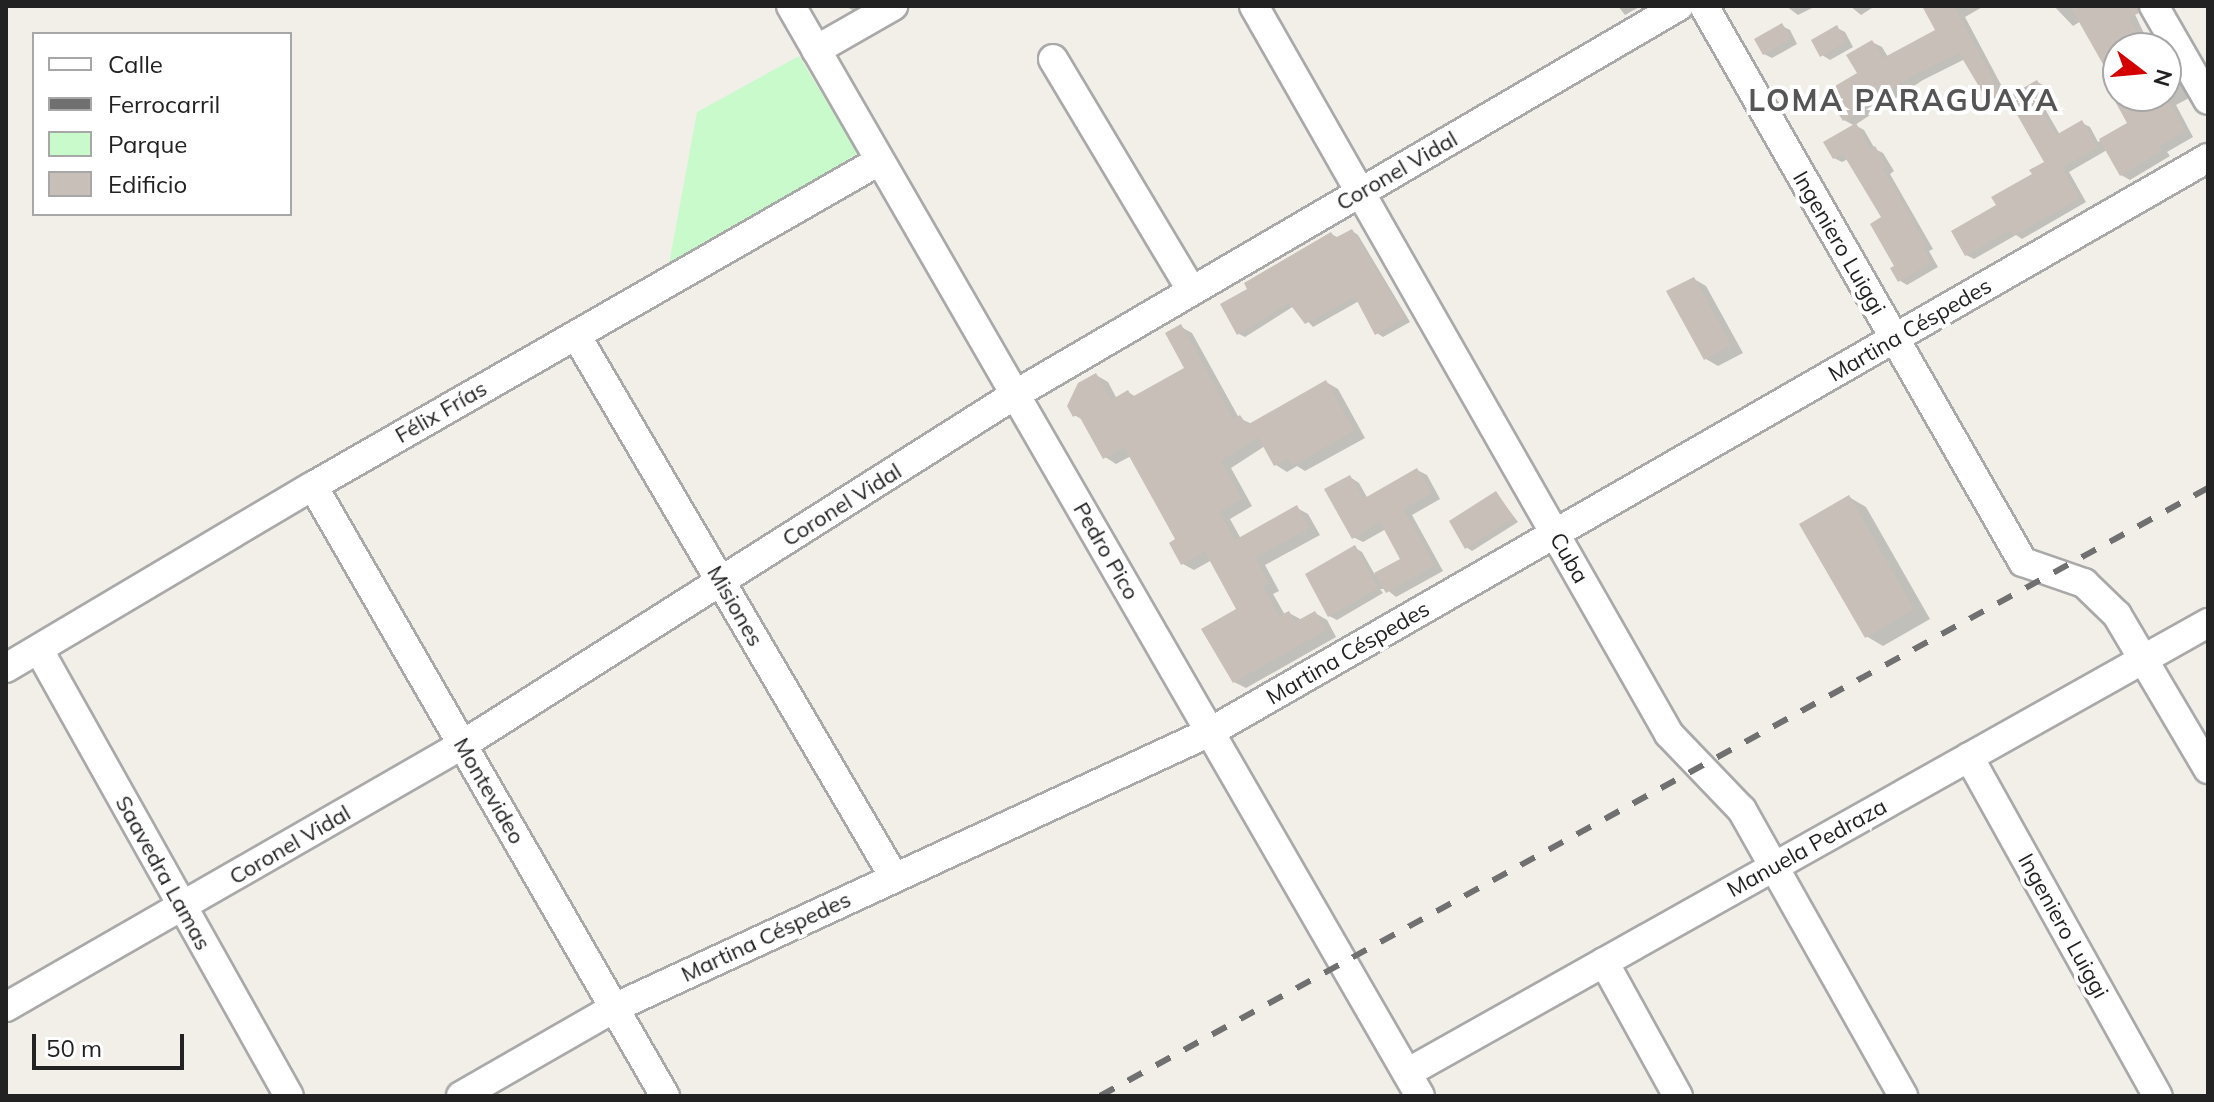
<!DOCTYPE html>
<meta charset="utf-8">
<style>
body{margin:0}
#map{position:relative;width:2214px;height:1102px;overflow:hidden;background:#f2efe9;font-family:Mulish,sans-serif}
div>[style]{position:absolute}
.park>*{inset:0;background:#c8facc}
.shadow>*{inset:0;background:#0003}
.building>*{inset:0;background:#c7bfb8}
.roads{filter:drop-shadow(2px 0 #a9a9a9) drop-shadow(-2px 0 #a9a9a9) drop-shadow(0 2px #a9a9a9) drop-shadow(0 -2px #a9a9a9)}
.minor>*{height:28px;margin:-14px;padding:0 14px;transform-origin:14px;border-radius:14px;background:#fff}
.rail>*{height:6px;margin-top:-3px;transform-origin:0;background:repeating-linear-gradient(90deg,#707070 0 16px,transparent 0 32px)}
span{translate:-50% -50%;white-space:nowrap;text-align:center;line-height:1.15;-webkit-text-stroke:8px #fff;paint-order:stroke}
.street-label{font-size:22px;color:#222}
.district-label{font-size:30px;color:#555;font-weight:700;letter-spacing:2px}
.frame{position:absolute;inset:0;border:8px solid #222;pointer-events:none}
.legend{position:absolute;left:32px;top:32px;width:260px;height:184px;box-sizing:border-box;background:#fff;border:2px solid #a7a7a7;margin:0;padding:10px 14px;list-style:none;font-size:24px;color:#222}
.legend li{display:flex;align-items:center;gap:16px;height:40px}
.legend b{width:40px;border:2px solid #a7a7a7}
.north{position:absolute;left:2102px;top:32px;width:80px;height:80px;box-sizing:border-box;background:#fff;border:2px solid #a7a7a7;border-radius:50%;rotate:106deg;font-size:22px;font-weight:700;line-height:32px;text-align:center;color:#222}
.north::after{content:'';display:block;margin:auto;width:28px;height:36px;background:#d40000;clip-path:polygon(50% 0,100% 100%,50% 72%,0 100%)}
.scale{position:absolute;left:32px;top:1034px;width:152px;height:36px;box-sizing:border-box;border:4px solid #222;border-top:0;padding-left:10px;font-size:24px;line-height:28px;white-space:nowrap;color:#222;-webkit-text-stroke:6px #fff;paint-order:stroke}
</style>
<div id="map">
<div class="park">
<i style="clip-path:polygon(799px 56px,858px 153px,667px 275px,697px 112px)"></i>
</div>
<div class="shadow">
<i style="clip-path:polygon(845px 6px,867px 6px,856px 12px)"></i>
<i style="clip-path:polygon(1618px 6px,1638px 6px,1639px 7px,1625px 15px)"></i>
<i style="clip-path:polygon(1786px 6px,1816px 6px,1798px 15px)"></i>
<i style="clip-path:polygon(1850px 6px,1875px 6px,1861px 15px)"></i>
<i style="clip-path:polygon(1923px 6px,1984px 6px,1965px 17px,2008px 98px,1998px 104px,1988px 99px,1965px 59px,1923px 80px,1855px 125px,1864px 130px,1875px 149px,1883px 153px,1894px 171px,1890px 174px,1933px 249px,1929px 251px,1938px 267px,1907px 285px,1899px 280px,1884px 218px,1848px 159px,1842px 162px,1834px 158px,1855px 126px,1844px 120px,1872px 42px,1882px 47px,1888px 57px,1938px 30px)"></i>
<i style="clip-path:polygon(2054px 6px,2131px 6px,2151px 48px,2118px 48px,2118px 68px,2115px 70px,2106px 65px,2081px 21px,2073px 26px)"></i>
<i style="clip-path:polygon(1782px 26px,1790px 30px,1797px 44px,1772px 58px,1764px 54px)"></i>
<i style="clip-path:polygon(1837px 28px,1845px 32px,1853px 47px,1830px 60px,1822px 55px)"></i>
<i style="clip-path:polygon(2168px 70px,2177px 76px,2189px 98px,2176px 105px,2193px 137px,2167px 152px,2170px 156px,2130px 180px,2121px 175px,2107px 150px,2069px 172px,2086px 202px,2022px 239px,2016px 235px,1974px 259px,1966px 255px,1999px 206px,2047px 163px,2010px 97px,2037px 82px,2045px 86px,2055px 104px,2045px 109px,2060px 135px,2082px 123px,2090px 127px,2098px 142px,2130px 124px,2133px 96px,2166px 96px)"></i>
<i style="clip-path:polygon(1352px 231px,1358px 235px,1410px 322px,1383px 337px,1377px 333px,1359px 301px,1313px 327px,1294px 306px,1245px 337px,1239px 334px,1250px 289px,1331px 234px,1339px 238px)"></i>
<i style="clip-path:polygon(1694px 279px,1706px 286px,1743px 353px,1718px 366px,1706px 359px)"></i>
<i style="clip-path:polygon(1181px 327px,1192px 333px,1239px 418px,1252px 424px,1326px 382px,1338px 389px,1365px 438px,1305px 471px,1297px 466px,1287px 472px,1276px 465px,1265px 446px,1231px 468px,1252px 506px,1230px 519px,1241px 539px,1297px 508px,1308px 514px,1320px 535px,1265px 565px,1279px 591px,1273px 594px,1285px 615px,1289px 613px,1302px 620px,1315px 613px,1327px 620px,1336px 637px,1246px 688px,1234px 682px,1239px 610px,1212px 560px,1194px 570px,1183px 564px,1178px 540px,1131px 456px,1116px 464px,1105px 457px,1085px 421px,1074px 415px,1096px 375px,1108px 382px,1117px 399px,1128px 392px,1136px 397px,1187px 368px)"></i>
<i style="clip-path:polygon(1417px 470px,1427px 475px,1440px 499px,1412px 515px,1443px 571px,1396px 597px,1386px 589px,1380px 589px,1383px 593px,1337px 620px,1329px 616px,1355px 548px,1362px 552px,1375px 575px,1403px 560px,1386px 529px,1363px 542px,1353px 537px,1350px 477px,1359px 483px,1368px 499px)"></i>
<i style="clip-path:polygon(1496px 493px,1518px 522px,1472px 551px,1466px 547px)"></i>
<i style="clip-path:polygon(1849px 497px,1866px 507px,1930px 619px,1883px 646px,1866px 636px)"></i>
</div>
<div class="building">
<i style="clip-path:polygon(1922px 6px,1954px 6px,2000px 93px,1987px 100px,1959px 53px,1914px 75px,1843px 121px,1825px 92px,1857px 73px,1846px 55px,1872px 40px,1883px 58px,1935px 30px)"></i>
<i style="clip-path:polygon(2070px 6px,2137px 6px,2139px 13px,2129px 18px,2146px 48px,2118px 48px,2118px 58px,2104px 66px)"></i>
<i style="clip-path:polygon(1782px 23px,1791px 39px,1763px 55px,1754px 39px)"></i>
<i style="clip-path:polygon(1837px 25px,1846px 42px,1820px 57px,1811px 40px)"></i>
<i style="clip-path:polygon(2037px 80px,2048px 100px,2039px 105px,2056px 135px,2082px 120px,2098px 148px,2062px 167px,2080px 198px,2013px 236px,2010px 230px,1965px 256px,1951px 231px,1996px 205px,1991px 197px,2032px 174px,2029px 170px,2044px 162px,2007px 97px)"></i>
<i style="clip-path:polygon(2129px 96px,2166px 96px,2185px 131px,2160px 146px,2162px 151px,2120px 176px,2099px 139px,2127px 123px,2116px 103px)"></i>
<i style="clip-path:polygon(1856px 123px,1870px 149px,1875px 146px,1887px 167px,1883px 169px,1926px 244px,1922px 246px,1931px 263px,1898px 282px,1890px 268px,1894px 266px,1870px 224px,1881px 217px,1843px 154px,1833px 159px,1823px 142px)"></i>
<i style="clip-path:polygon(1352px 229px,1405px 318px,1375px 335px,1355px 297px,1305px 324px,1289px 303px,1237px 335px,1220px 304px,1247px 289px,1244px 283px,1331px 232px,1335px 238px)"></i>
<i style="clip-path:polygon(1694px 277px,1731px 345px,1704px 360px,1666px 291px)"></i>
<i style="clip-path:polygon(1181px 324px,1233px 419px,1240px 415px,1247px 425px,1326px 380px,1354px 431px,1292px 466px,1288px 459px,1274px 466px,1258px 437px,1221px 461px,1242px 499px,1219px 512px,1235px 540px,1297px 505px,1309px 528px,1255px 558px,1269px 584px,1263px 587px,1279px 616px,1289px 611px,1295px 622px,1315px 611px,1326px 630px,1233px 683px,1201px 629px,1236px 609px,1205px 552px,1181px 565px,1169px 543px,1175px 539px,1124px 447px,1103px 459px,1078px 414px,1073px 417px,1067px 406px,1078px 383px,1096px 373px,1111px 400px,1128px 390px,1132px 397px,1184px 368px,1165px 333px)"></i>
<i style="clip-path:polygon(1417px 468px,1432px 493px,1403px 509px,1435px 565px,1386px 593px,1374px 573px,1400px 559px,1380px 522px,1352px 539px,1324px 489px,1350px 475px,1363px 499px)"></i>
<i style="clip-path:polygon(1496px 491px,1514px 518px,1465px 549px,1449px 521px)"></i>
<i style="clip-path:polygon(1849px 495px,1914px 609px,1865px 638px,1799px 524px)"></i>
<i style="clip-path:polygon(1355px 545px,1378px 588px,1328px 617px,1305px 574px)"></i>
</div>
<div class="roads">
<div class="minor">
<i style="left:791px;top:6px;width:1258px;rotate:60.01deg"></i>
<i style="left:1254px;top:6px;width:838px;rotate:60.31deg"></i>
<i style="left:1669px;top:734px;width:105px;rotate:46.2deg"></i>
<i style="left:1742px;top:810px;width:328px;rotate:60.6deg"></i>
<i style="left:1704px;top:6px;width:641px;rotate:60.16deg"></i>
<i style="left:2023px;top:562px;width:65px;rotate:19deg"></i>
<i style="left:2084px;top:583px;width:46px;rotate:44.1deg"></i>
<i style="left:2117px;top:615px;width:179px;rotate:59.4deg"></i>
<i style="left:2154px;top:6px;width:108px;rotate:60.1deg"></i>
<i style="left:816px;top:50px;width:89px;rotate:-29.7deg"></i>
<i style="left:1053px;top:59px;width:270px;rotate:59.1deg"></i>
<i style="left:576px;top:335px;width:628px;rotate:59.6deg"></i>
<i style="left:313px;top:486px;width:704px;rotate:60.01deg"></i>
<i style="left:39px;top:650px;width:511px;rotate:60.73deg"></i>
<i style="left:6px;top:668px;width:357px;rotate:-30.7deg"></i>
<i style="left:313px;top:486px;width:653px;rotate:-29.86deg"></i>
<i style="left:1969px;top:757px;width:388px;rotate:60.9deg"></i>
<i style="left:1604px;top:962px;width:153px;rotate:61.1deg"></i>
<i style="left:6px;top:1007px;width:526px;rotate:-29.88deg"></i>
<i style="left:462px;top:745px;width:656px;rotate:-32.36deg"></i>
<i style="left:1016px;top:394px;width:768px;rotate:-30.34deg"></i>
<i style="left:1407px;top:1073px;width:919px;rotate:-29.33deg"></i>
<i style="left:461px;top:1096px;width:177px;rotate:-29.9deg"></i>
<i style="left:614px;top:1008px;width:657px;rotate:-24.85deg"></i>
<i style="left:1210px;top:732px;width:1151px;rotate:-29.91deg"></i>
</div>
</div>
<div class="rail">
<i style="left:1100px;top:1096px;width:1264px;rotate:-28.76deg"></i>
</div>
<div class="street-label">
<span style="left:1397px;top:171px;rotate:-30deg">Coronel Vidal</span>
<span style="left:1839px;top:243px;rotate:60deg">Ingeniero Luiggi</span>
<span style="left:1910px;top:330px;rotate:-30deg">Martina Céspedes</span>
<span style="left:441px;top:412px;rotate:-30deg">Félix Frías</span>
<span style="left:842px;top:505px;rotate:-32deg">Coronel Vidal</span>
<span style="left:1106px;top:551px;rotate:60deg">Pedro Pico</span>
<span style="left:1569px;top:558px;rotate:60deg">Cuba</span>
<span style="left:735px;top:606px;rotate:60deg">Misiones</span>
<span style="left:1348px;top:653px;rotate:-30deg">Martina Céspedes</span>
<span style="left:489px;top:791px;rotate:60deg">Montevideo</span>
<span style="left:290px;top:845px;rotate:-30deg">Coronel Vidal</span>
<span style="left:1807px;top:848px;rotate:-29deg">Manuela Pedraza</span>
<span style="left:163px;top:873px;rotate:61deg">Saavedra Lamas</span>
<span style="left:2063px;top:926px;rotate:61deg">Ingeniero Luiggi</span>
<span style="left:766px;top:937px;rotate:-25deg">Martina Céspedes</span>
</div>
<div class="district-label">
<span style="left:1904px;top:100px">LOMA PARAGUAYA</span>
</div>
<div class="frame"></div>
<ul class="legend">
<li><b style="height:10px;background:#fff"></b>Calle</li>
<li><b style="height:10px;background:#707070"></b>Ferrocarril</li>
<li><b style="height:22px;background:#c8facc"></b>Parque</li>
<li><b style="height:22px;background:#c7bfb8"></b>Edificio</li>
</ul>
<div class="north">N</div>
<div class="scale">50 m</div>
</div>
